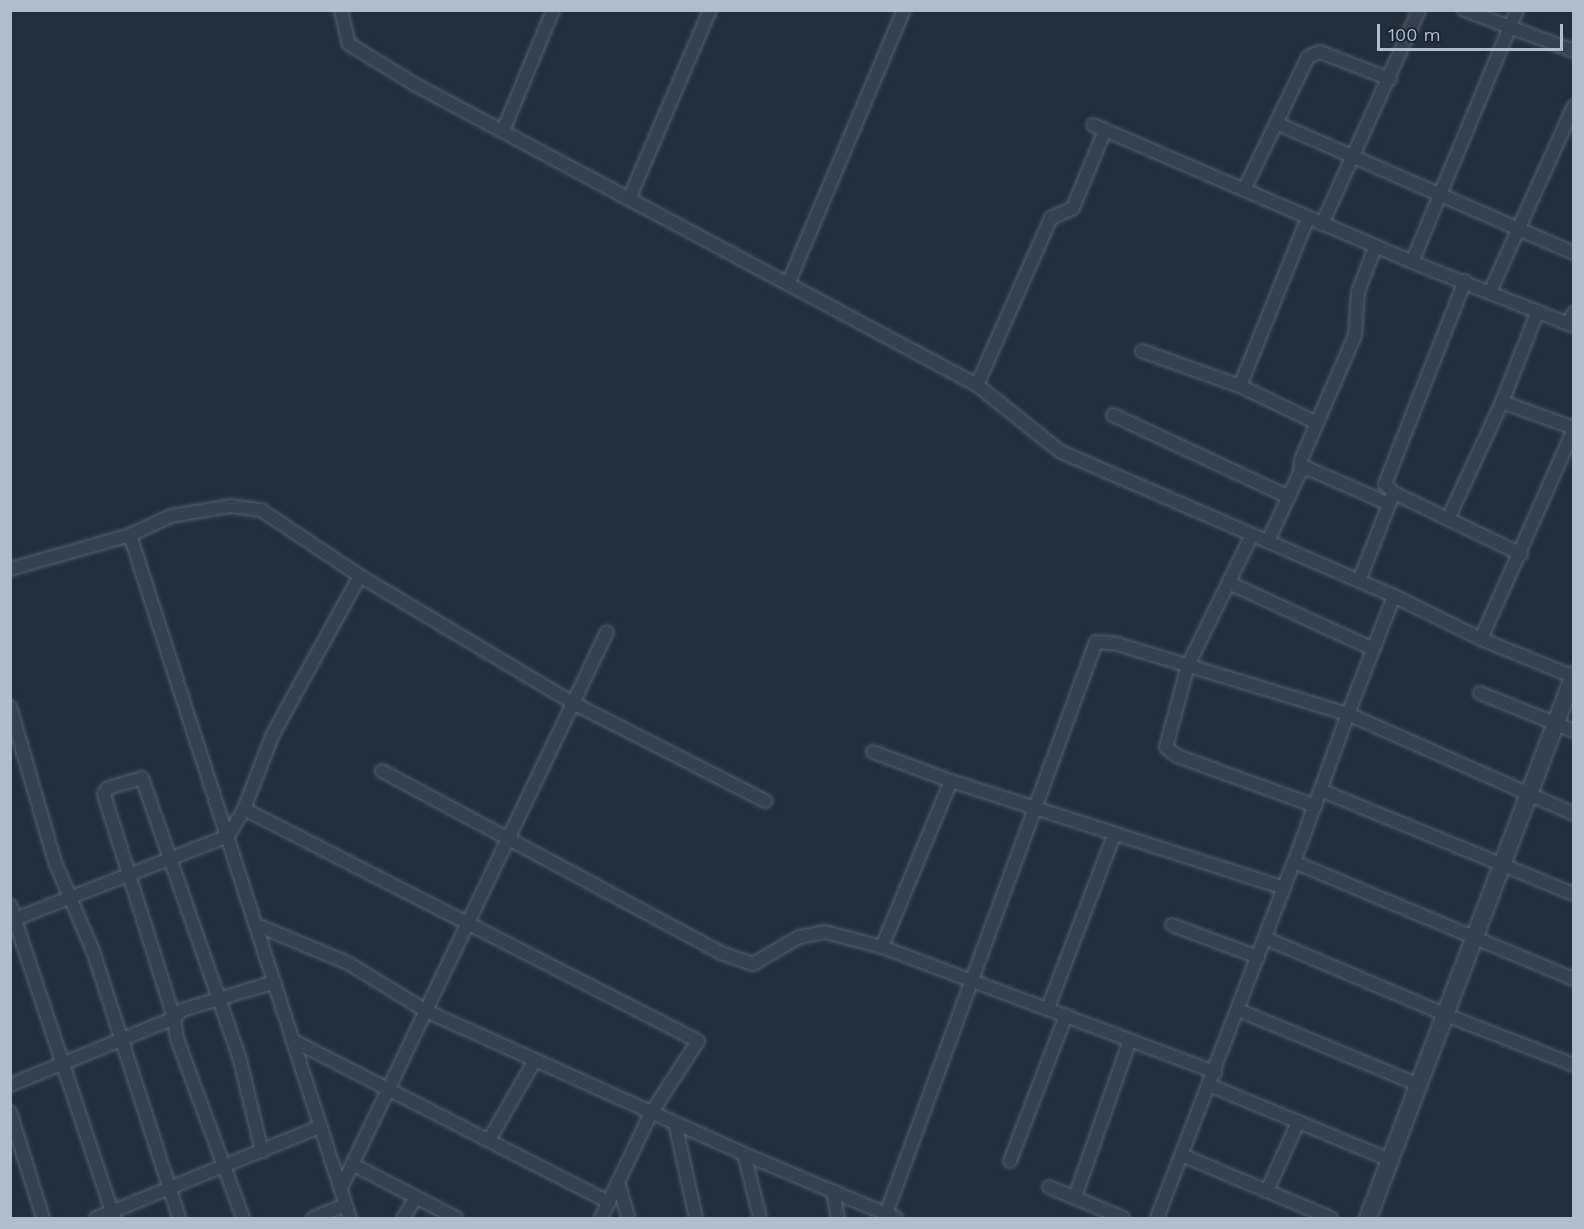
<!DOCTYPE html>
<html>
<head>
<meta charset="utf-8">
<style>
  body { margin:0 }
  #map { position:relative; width:1584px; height:1229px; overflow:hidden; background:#242f3e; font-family:"Work Sans",sans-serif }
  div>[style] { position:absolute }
  .roads { filter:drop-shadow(0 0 2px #565f6c) drop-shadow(0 0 2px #565f6c) }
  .minor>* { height:12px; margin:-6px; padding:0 6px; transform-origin:6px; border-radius:6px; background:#38414e }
  .tertiary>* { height:16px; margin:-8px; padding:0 8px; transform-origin:8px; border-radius:8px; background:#38414e }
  span { translate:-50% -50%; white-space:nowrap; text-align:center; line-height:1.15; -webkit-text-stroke:4.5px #1d2633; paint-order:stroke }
  .frame { position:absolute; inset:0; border:12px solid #b4bcc9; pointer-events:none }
  .scale { position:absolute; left:1377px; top:24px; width:186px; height:27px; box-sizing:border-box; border:3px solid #b4bcc9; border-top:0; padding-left:8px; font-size:18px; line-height:21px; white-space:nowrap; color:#b4bcc9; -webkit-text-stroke:4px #1d2633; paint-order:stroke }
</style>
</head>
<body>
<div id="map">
  <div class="roads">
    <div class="minor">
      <i style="left:341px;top:10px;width:35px;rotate:77deg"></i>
      <i style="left:349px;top:44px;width:79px;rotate:31.5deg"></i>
      <i style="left:416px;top:85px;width:636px;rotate:28.14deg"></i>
      <i style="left:977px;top:385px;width:107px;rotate:38.6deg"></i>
      <i style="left:1061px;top:452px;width:363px;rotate:23.4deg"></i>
      <i style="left:1464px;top:10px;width:117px;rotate:20.4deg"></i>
      <i style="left:1276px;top:123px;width:325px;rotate:23.6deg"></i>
      <i style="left:1093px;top:125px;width:347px;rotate:23.2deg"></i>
      <i style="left:1412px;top:262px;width:174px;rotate:21.6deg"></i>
      <i style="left:503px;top:131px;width:131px;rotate:-67.5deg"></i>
      <i style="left:1244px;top:190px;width:148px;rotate:-64.3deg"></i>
      <i style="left:1308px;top:57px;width:13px;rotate:-23deg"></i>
      <i style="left:1320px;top:52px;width:75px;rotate:21.1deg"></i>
      <i style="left:629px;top:199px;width:206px;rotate:-66.8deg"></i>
      <i style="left:1322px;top:224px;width:235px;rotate:-65.6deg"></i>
      <i style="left:1412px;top:262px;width:273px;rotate:-67.4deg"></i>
      <i style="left:1465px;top:281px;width:218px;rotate:111.5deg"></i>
      <i style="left:1385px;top:484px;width:13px;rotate:45deg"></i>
      <i style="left:1394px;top:493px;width:141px;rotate:25.7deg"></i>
      <i style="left:788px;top:284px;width:298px;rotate:-67.1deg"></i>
      <i style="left:1490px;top:292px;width:204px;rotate:-65.7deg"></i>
      <i style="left:1568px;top:324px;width:13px;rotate:-63deg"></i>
      <i style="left:1142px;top:351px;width:104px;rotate:19.7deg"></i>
      <i style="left:1240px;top:386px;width:85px;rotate:25.7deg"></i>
      <i style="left:977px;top:385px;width:183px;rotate:-66.1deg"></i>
      <i style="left:1051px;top:218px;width:24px;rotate:-24deg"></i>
      <i style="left:1073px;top:208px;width:84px;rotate:-67.7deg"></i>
      <i style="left:1240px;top:386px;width:181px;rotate:-68deg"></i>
      <i style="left:1502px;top:402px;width:77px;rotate:19.9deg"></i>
      <i style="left:1113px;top:415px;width:194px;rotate:25deg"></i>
      <i style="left:1300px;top:472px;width:12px;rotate:-85deg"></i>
      <i style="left:1301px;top:460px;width:136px;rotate:-66.6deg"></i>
      <i style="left:1355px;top:335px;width:43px;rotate:-86deg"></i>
      <i style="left:1358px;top:292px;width:48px;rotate:-69.3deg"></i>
      <i style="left:1448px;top:519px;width:129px;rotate:-65.2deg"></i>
      <i style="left:1502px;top:402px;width:96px;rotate:-68.5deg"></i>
      <i style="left:130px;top:535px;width:718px;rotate:72.15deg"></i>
      <i style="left:1252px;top:535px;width:145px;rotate:116.2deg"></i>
      <i style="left:1188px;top:665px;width:85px;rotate:105deg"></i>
      <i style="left:1166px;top:747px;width:14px;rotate:39deg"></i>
      <i style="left:1177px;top:756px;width:147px;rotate:19.9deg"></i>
      <i style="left:1268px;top:541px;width:76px;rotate:-65.1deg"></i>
      <i style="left:1300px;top:472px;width:8px;rotate:-30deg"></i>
      <i style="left:1307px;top:468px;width:90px;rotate:23.7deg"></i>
      <i style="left:10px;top:569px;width:125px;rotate:-15.8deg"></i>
      <i style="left:130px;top:535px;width:45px;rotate:-24.9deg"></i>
      <i style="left:171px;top:516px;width:61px;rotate:-9.5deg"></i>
      <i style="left:231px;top:506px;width:30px;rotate:8deg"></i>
      <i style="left:261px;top:510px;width:119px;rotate:33.7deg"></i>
      <i style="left:360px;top:576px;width:248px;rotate:30.8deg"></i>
      <i style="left:573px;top:703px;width:216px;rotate:27deg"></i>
      <i style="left:1359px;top:581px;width:90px;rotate:-68.6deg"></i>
      <i style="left:1229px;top:583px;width:158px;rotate:24.6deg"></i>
      <i style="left:1481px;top:639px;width:230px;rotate:-66.1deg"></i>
      <i style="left:1480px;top:693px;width:101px;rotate:22deg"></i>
      <i style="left:10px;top:707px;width:161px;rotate:73.8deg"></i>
      <i style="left:55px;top:862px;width:97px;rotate:66.9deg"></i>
      <i style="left:93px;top:951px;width:281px;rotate:72.1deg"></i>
      <i style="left:873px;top:752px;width:83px;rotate:20.4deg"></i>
      <i style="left:951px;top:781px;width:350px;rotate:17.8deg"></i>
      <i style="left:382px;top:771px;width:385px;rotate:28.2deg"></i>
      <i style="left:721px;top:953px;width:34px;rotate:19deg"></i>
      <i style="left:753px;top:964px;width:53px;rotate:-30.4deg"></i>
      <i style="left:799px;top:937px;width:26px;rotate:-11deg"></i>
      <i style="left:825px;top:932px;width:59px;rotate:14.7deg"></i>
      <i style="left:951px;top:781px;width:180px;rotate:112.6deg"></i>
      <i style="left:882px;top:947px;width:356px;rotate:20.6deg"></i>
      <i style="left:1320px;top:790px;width:274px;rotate:22.3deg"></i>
      <i style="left:244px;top:809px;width:510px;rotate:27.07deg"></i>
      <i style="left:698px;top:1041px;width:86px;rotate:123.1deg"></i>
      <i style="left:651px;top:1113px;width:116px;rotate:115.5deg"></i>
      <i style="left:1574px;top:814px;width:247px;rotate:-156.1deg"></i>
      <i style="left:1348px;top:714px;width:158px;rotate:110deg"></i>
      <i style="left:1294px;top:862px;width:303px;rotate:22.7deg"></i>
      <i style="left:10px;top:905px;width:330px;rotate:71.6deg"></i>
      <i style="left:10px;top:921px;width:234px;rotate:-21.3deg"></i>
      <i style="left:228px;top:836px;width:31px;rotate:-59deg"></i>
      <i style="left:244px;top:809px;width:80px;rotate:-68.9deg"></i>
      <i style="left:273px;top:734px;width:180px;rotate:-61.2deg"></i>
      <i style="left:1172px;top:925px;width:92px;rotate:20.4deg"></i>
      <i style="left:259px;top:926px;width:96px;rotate:22.6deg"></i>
      <i style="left:348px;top:963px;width:92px;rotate:31.6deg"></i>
      <i style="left:426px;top:1011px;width:349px;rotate:24.2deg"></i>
      <i style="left:744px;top:1154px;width:66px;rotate:76deg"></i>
      <i style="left:1265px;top:938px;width:197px;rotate:23deg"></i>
      <i style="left:1446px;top:1015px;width:137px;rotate:21.3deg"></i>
      <i style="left:1048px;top:1008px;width:187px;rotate:-69.1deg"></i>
      <i style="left:1238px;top:1010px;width:196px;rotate:22.5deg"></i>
      <i style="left:294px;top:1041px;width:354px;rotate:27.1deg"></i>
      <i style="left:10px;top:1085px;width:177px;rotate:-22.2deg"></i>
      <i style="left:174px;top:1018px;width:235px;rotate:-107.4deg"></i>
      <i style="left:104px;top:794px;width:7px;rotate:-56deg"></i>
      <i style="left:108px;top:788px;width:35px;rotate:-16deg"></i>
      <i style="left:142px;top:778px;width:294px;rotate:70.8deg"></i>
      <i style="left:239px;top:1056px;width:98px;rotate:76.4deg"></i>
      <i style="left:1209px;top:1085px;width:196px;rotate:22.5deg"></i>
      <i style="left:10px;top:1112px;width:111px;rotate:72.7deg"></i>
      <i style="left:675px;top:1123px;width:97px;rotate:77.5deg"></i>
      <i style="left:489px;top:1140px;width:92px;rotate:-60.1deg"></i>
      <i style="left:744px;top:1154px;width:165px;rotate:22.8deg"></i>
      <i style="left:1184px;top:1156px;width:160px;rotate:22.9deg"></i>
      <i style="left:1010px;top:1161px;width:156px;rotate:-69deg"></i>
      <i style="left:352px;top:1164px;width:117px;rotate:27.4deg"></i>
      <i style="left:618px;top:1182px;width:37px;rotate:74deg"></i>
      <i style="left:1049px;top:1187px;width:80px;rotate:22.7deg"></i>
      <i style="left:341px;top:1188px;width:616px;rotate:-64.43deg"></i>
      <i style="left:833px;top:1191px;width:27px;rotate:80deg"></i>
      <i style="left:1267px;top:1191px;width:76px;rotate:-65.8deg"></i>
      <i style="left:1075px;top:1197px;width:166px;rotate:-70.7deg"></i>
      <i style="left:886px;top:1214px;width:609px;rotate:-69.84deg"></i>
      <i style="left:1096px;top:642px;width:21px;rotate:5deg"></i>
      <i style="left:1117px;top:644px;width:241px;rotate:16.9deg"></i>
      <i style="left:1348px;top:714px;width:127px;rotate:-68.7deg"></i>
      <i style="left:1394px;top:596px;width:97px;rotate:26.3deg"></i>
      <i style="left:1481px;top:639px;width:100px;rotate:22.2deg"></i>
      <i style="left:96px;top:1218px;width:243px;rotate:-22.2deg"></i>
      <i style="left:243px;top:1218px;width:191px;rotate:-110.2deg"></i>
      <i style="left:177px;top:1039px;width:21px;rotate:-98deg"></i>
      <i style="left:174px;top:1018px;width:11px;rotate:-45deg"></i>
      <i style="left:182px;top:1010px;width:97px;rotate:-16.8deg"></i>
      <i style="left:313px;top:1218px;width:35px;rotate:-22deg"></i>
      <i style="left:403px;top:1218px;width:24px;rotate:-57deg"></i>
      <i style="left:1157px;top:1218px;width:381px;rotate:-69deg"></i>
    </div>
    <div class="tertiary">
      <i style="left:1368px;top:1218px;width:581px;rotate:-69.22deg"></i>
    </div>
  </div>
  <div class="frame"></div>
  <div class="scale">100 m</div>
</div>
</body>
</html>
